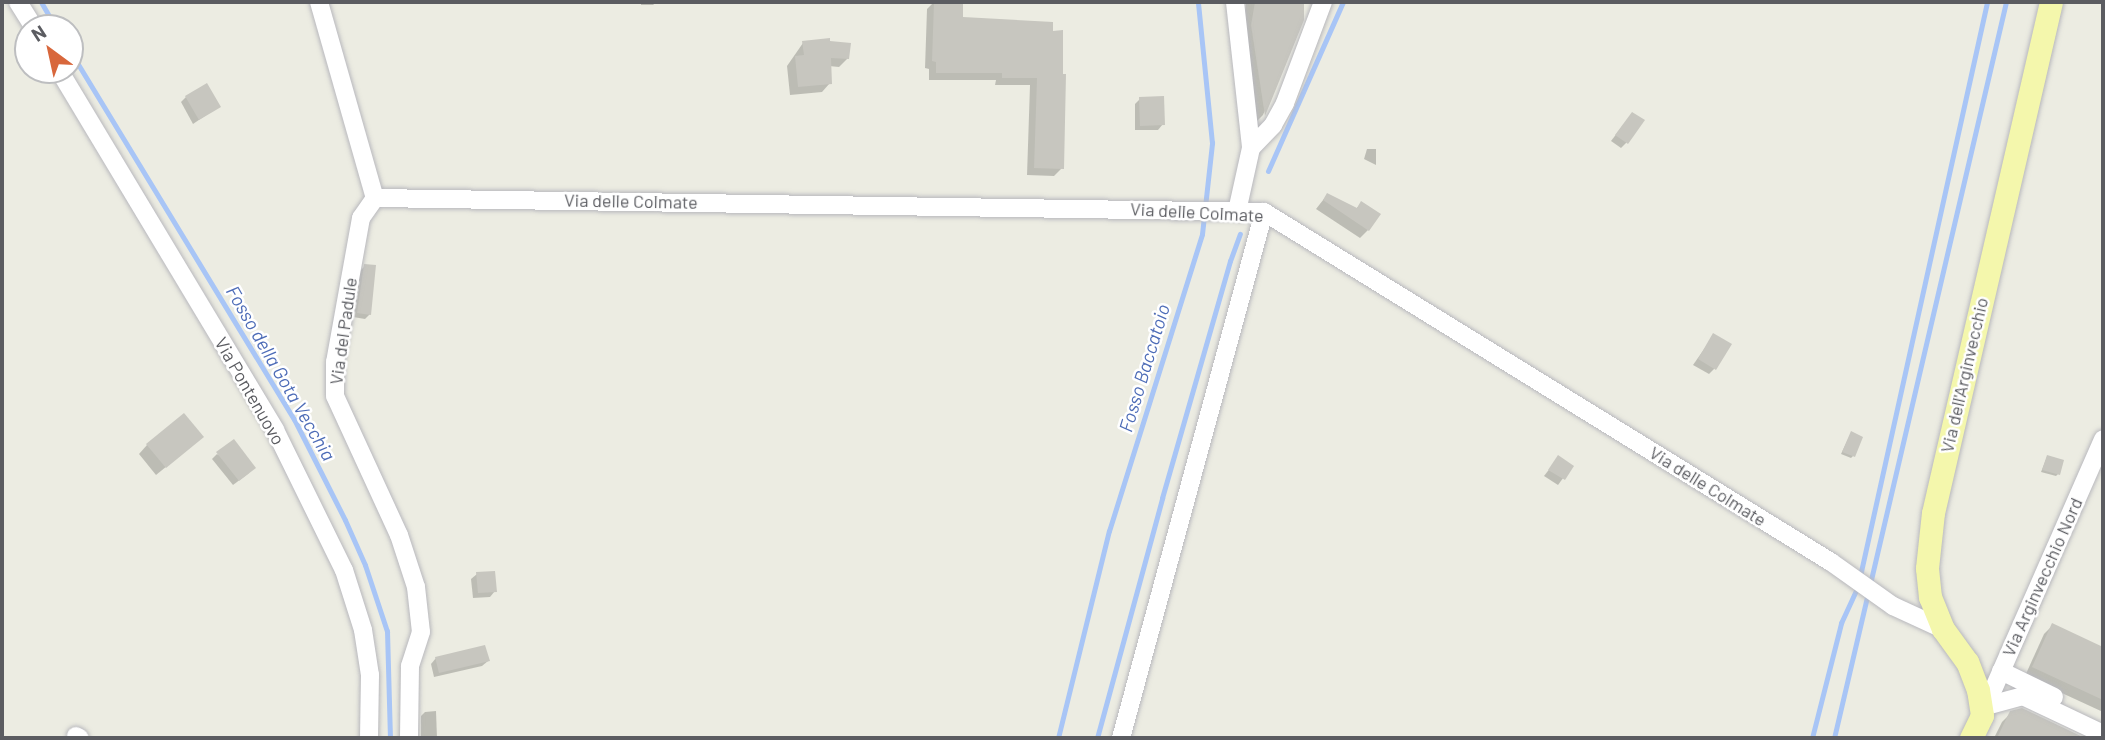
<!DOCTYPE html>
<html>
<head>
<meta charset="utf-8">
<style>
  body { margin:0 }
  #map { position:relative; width:2105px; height:740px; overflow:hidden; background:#ecece2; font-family:Barlow,sans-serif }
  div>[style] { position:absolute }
  .shadow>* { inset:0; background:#0003 }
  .stream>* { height:5px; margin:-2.5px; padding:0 2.5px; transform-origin:2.5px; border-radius:2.5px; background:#a8c5f6 }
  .building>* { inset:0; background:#c7c6bf }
  .roads { filter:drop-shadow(0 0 2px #b8b8bd) drop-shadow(0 0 2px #b8b8bd) }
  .minor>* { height:18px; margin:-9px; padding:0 9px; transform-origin:9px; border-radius:9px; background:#fff }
  .major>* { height:23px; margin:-11.5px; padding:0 11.5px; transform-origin:11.5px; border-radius:11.5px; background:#f4f7ac }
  span { translate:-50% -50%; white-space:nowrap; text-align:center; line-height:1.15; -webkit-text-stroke:5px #fff; paint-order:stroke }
  .street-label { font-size:18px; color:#5b5c61 }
  .water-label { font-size:19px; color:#4d6cb7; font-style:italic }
  .frame { position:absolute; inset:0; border:4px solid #5b5c61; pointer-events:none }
  .north { position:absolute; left:14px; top:14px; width:70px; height:70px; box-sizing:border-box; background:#fff; border:2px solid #bdbec0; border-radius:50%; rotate:327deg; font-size:19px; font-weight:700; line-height:28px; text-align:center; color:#5b5c61 }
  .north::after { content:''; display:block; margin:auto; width:24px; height:32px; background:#d8673c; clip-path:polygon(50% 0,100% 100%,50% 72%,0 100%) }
</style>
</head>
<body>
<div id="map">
  <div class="shadow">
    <i style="clip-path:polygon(641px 2px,657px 2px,653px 5px,641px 5px)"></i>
    <i style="clip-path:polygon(934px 2px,961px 2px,961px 19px,1051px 24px,1062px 168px,1054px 176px,1027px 175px,1030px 85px,995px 85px,996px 80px,929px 80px,929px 69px,925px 68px,927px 9px)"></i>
    <i style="clip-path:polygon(1246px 2px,1305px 2px,1302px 5px,1302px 20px,1263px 115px,1256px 122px,1243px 34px)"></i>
    <i style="clip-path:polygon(803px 43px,848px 58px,839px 67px,829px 66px,830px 83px,822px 92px,790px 95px,787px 66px)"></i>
    <i style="clip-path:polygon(186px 97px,218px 107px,193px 124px,181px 102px)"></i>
    <i style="clip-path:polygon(1140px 99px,1163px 124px,1158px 130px,1135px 130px,1135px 104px)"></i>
    <i style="clip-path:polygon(1627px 120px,1626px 143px,1621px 148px,1611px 141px)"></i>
    <i style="clip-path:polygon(1367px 149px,1376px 149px,1376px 165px,1364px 159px)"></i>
    <i style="clip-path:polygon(1327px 195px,1356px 209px,1361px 203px,1368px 230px,1360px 238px,1316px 209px)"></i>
    <i style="clip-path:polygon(365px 266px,370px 314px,365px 319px,353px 317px,360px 271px)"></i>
    <i style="clip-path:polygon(1714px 335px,1714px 369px,1709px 374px,1693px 365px)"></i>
    <i style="clip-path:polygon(1851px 433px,1853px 456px,1851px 458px,1841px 454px)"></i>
    <i style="clip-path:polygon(147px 445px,193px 445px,156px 475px,139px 454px)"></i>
    <i style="clip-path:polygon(217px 454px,249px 473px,233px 485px,212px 459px)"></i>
    <i style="clip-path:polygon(2047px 457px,2058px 474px,2056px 476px,2041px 472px)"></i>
    <i style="clip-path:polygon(1558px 458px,1572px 466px,1558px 485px,1544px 476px)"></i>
    <i style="clip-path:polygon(477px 574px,495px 591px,490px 597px,473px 598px,471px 579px)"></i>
    <i style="clip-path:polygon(2053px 625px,2103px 649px,2103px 712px,2025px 676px,2044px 634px)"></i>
    <i style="clip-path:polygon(436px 658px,488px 661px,482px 666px,434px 677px,431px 664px)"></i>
    <i style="clip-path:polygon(2022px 710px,2081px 738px,1994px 738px,2002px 722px,2011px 713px)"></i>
    <i style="clip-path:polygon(436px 711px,437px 738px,421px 738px,421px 716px,425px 712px)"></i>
  </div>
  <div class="stream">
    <i style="left:41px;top:2px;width:30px;rotate:60deg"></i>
    <i style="left:70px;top:51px;width:431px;rotate:58.7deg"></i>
    <i style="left:294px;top:419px;width:113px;rotate:63.2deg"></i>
    <i style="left:345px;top:520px;width:49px;rotate:66deg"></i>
    <i style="left:365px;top:565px;width:70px;rotate:71.6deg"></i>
    <i style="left:387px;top:631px;width:107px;rotate:88.4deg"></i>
    <i style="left:1268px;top:171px;width:185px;rotate:-66.1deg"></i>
    <i style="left:1860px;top:576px;width:588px;rotate:-77.52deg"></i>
    <i style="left:1058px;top:738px;width:213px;rotate:-76.2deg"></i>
    <i style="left:1109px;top:531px;width:311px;rotate:-72.6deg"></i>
    <i style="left:1202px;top:234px;width:92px;rotate:-83.7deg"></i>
    <i style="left:1212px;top:143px;width:142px;rotate:-95.7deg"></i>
    <i style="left:1097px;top:738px;width:249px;rotate:-74.8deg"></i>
    <i style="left:1162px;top:498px;width:247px;rotate:-74deg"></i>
    <i style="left:1230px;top:261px;width:29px;rotate:-70deg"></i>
    <i style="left:1812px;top:738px;width:119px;rotate:-75.8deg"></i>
    <i style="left:1841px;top:623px;width:41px;rotate:-65.3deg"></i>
    <i style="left:1834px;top:738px;width:756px;rotate:-76.85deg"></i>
  </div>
  <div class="building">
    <i style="clip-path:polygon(934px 2px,963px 2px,963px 17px,1053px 22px,1053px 31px,1063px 30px,1063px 74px,1066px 74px,1064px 169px,1034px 168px,1037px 78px,1002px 78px,1002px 73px,936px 73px,936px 62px,932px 61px)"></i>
    <i style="clip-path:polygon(1255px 2px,1304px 2px,1304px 20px,1265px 116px,1251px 25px)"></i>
    <i style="clip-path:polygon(830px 38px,830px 41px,851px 43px,849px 59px,831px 58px,832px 84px,798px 87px,795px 56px,804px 55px,802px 41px)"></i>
    <i style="clip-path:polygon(207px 83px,221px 107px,199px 120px,185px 96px)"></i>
    <i style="clip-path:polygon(1164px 96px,1165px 125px,1140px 126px,1139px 97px)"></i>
    <i style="clip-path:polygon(1632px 112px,1645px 120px,1628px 144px,1615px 135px)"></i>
    <i style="clip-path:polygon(1327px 193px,1357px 208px,1361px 201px,1381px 214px,1369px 231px,1323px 200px)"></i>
    <i style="clip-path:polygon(364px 264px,376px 265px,371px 315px,357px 313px)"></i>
    <i style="clip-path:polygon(1713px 333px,1732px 344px,1716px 370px,1698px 359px)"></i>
    <i style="clip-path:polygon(184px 413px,204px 437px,166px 468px,146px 444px)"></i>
    <i style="clip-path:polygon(1851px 431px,1863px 437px,1855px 457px,1842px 452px)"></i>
    <i style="clip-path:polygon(234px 439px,256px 468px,239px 481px,216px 452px)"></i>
    <i style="clip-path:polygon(1558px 455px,1574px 466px,1565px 480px,1548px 470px)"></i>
    <i style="clip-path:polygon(2047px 455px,2064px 460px,2060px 475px,2042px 470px)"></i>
    <i style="clip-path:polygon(495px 571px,497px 592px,478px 593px,476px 572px)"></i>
    <i style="clip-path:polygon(2052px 623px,2103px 647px,2103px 700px,2032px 667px)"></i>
    <i style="clip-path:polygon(485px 645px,490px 661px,439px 673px,435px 657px)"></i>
    <i style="clip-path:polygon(2022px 708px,2085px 738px,1997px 738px,2010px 711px)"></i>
  </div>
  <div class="roads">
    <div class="minor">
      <i style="left:18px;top:2px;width:31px;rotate:58deg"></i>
      <i style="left:319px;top:2px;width:204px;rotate:74.1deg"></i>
      <i style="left:1235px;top:2px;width:147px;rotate:83.7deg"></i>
      <i style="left:1251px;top:148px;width:65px;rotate:102.5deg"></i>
      <i style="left:59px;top:70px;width:420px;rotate:59deg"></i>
      <i style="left:275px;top:430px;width:156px;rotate:63.8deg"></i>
      <i style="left:344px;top:570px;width:63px;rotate:72.4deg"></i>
      <i style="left:363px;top:630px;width:46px;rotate:81.2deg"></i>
      <i style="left:370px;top:675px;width:63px;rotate:90.9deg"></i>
      <i style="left:1251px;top:148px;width:32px;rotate:-46deg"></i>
      <i style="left:1273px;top:125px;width:25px;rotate:-61deg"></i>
      <i style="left:1285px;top:103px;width:108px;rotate:-69.4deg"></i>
      <i style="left:375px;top:198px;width:889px;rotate:0.9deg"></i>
      <i style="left:1264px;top:212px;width:666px;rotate:31.69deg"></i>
      <i style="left:1831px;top:562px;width:76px;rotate:35.4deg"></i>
      <i style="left:1893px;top:606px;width:55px;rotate:24.7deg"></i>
      <i style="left:375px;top:198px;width:24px;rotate:125deg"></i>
      <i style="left:361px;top:218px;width:146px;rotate:100.2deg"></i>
      <i style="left:335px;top:362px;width:34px;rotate:90deg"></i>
      <i style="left:335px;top:396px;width:153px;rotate:65.3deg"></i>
      <i style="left:399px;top:535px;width:55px;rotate:71.9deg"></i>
      <i style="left:416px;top:587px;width:45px;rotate:83.7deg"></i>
      <i style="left:421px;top:632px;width:36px;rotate:108deg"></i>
      <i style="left:410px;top:666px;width:72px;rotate:90.8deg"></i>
      <i style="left:2001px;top:671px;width:59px;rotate:26.1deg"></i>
      <i style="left:1986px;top:706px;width:38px;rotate:-15deg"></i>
      <i style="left:2023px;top:696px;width:89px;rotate:25.4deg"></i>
      <i style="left:1982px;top:715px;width:301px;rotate:-66.3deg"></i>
      <i style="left:76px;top:736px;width:4px;rotate:27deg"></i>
      <i style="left:1121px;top:738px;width:545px;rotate:-74.79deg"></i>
    </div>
    <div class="major">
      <i style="left:1971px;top:738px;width:25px;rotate:-64deg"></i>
      <i style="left:1982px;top:715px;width:25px;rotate:-99deg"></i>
      <i style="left:1978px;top:690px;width:30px;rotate:-111deg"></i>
      <i style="left:1967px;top:662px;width:41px;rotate:-126deg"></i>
      <i style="left:1943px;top:629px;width:35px;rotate:-112deg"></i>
      <i style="left:1930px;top:597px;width:29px;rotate:-96deg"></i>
      <i style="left:1927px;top:568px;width:55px;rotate:-83.8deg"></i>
      <i style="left:1933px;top:513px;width:524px;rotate:-77deg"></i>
    </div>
  </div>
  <div class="street-label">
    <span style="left:631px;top:201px;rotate:1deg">Via delle Colmate</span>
    <span style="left:1197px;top:212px;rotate:3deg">Via delle Colmate</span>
    <span style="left:343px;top:331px;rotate:-82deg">Via del Padule</span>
    <span style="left:1964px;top:375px;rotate:-77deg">Via dell'Arginvecchio</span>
    <span style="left:250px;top:391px;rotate:60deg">Via Pontenuovo</span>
    <span style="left:1708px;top:486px;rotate:32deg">Via delle Colmate</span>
    <span style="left:2042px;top:577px;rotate:-66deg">Via Arginvecchio Nord</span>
  </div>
  <div class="water-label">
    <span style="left:1144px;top:368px;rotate:-73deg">Fosso Baccatoio</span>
    <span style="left:281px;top:373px;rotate:60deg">Fosso della Gota Vecchia</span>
  </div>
  <div class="frame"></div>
  <div class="north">N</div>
</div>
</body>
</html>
